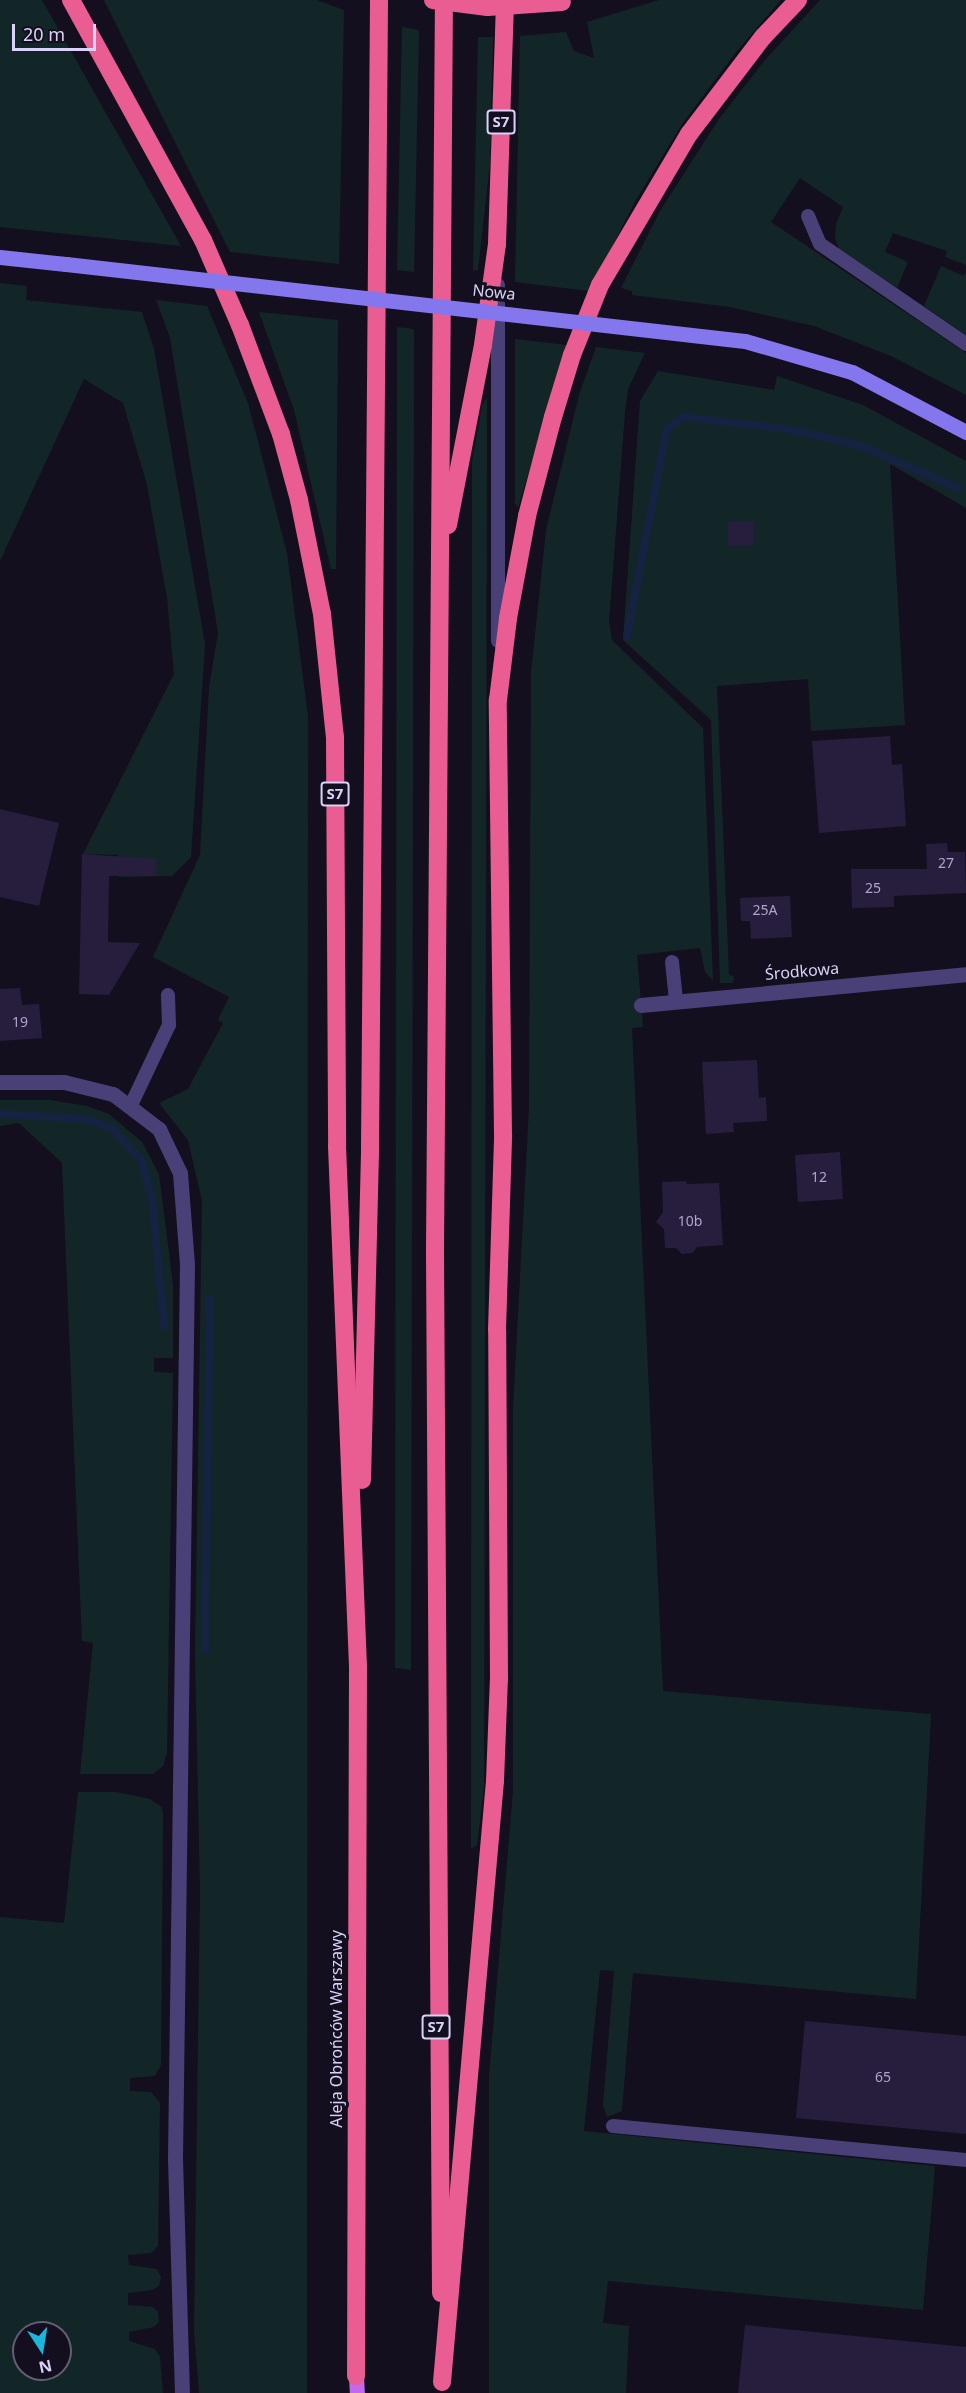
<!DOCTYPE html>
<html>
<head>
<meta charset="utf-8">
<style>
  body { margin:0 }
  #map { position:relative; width:966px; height:2393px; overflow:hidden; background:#130f1e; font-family:"Noto Sans",sans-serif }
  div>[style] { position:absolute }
  .green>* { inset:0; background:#132627 }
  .stream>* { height:8px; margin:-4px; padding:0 4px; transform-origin:4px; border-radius:4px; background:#152242 }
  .building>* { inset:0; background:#271e3d }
  .lane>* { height:14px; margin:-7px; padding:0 7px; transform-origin:7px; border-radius:7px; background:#484077 }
  .street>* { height:15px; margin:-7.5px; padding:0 7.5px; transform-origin:7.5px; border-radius:7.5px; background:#484077 }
  .secondary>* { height:15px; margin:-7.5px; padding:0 7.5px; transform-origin:7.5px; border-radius:7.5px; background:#8476ed }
  .primary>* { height:15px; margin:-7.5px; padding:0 7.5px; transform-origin:7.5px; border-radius:7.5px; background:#c668eb }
  .highway>* { height:18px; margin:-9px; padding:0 9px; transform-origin:9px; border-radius:9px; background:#e95d93 }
  .secondary-bridge>* { height:15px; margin:-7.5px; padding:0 7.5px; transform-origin:7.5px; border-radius:7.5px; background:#8476ed }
  .highway-bridge>* { height:18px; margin:-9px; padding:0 9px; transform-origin:9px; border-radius:9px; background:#e95d93 }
  span { translate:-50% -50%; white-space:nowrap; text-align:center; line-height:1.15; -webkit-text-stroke:6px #130f1e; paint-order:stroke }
  .number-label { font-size:14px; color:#ada5ca }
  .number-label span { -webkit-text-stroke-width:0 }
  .shield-label span { padding:2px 4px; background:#130f1e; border:2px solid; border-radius:4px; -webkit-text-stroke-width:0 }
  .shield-label { font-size:15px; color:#dad2f9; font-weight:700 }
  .street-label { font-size:16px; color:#dad2f9 }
  .north { position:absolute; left:12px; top:2321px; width:60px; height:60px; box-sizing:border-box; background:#130f1e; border:2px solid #635d76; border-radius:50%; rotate:168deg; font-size:16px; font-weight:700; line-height:24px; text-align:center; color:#dad2f9 }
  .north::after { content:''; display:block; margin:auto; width:21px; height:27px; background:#1db5da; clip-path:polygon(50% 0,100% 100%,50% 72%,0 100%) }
  .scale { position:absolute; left:12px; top:24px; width:84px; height:27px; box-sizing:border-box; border:3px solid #dad2f9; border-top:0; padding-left:8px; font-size:18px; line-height:21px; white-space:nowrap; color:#dad2f9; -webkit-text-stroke:4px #130f1e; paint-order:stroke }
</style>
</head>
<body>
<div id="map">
  <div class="green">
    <i style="clip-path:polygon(0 0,42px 0,181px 246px,0 227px)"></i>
    <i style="clip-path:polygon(104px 0,317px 0,344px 10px,339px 264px,230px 252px)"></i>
    <i style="clip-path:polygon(659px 0,781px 0,736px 52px,682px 124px,636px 200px,589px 291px,515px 282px,520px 36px,566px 32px,574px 51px,594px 58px,587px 22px)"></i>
    <i style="clip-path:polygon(820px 0,966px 0,966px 265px,945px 257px,947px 251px,893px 233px,885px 252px,908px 262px,897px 288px,839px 249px,835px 238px,836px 224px,843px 207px,800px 178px,771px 222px,966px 353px,966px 395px,891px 356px,814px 326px,730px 307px,632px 295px,632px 291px,621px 288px,660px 211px,719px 119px,766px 59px)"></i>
    <i style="clip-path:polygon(402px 27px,419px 30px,414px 272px,397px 270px)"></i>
    <i style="clip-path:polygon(478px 37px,493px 37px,490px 163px,478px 270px,473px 271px)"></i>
    <i style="clip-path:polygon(941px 266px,964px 276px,966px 272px,966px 335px,924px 306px)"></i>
    <i style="clip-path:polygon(0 283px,27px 286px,26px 300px,142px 312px,154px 349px,205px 644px,191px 857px,172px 876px,119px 877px,118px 855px,83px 854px,174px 674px,167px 598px,147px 485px,123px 403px,84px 379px,0 561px)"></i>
    <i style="clip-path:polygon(156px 300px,207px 306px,248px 403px,287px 553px,308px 717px,307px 2393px,199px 2393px,194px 2331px,200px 1894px,195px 1651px,202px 1201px,188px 1140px,159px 1103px,188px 1089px,223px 1023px,218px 1020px,229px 997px,153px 957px,200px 855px,209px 687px,218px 633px,170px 338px)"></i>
    <i style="clip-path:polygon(259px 312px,338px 320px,336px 569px,331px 569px,294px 410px)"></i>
    <i style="clip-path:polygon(397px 327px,414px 329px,411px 1670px,395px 1668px)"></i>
    <i style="clip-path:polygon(515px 339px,567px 345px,518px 508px,515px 504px)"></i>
    <i style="clip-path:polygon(596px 347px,645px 353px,628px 389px,625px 412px,609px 622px,612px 640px,703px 728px,713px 980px,705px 972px,700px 948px,637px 955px,643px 1027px,632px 1028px,663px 1691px,931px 1714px,916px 1999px,633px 1973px,622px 2111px,607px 2117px,603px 2105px,614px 1971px,600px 1970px,584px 2131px,935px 2166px,923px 2310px,608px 2281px,603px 2323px,629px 2326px,626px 2393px,489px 2393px,489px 2076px,513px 1791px,513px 1409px,529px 1108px,531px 673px,546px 530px,579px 395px)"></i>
    <i style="clip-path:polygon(658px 371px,774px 390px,777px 376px,863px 405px,966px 461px,966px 508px,890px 464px,905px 725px,811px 731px,808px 679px,717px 686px,729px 975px,734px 976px,733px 983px,720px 983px,711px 720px,623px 640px,640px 401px)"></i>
    <i style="clip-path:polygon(487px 397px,484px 1788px,477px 1845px,471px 1849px,472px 462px,482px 406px)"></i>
    <i style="clip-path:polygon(0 1100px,50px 1100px,87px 1106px,109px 1114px,142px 1142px,159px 1174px,173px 1285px,173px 1358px,154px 1358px,154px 1372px,173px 1373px,167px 1753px,163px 1766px,153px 1774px,80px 1774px,93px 1643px,82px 1641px,62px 1163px,19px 1123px,0 1126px)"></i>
    <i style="clip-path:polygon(evenodd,78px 1792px,116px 1792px,150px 1799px,162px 1807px,163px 1815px,161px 2065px,155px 2076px,130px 2078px,130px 2091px,151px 2092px,160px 2103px,158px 2246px,151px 2253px,128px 2255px,129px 2265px,157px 2269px,161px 2277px,159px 2286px,152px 2290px,128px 2293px,128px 2305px,153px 2307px,158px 2312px,159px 2322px,154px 2327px,129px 2332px,129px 2341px,155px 2349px,160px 2357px,163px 2393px,0 2393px,0 1917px,64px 1923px,78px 1792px,24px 2333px,60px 2333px,60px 2369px,24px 2369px,24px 2333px)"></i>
  </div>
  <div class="stream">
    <i style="left:627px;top:636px;width:211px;rotate:-79.1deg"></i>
    <i style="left:667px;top:429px;width:19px;rotate:-39deg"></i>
    <i style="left:682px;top:417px;width:107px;rotate:6.5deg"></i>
    <i style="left:788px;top:429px;width:73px;rotate:12.7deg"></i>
    <i style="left:859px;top:445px;width:108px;rotate:23.5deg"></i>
    <i style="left:0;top:1114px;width:85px;rotate:3.4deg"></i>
    <i style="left:85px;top:1119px;width:28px;rotate:19deg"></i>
    <i style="left:111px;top:1128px;width:44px;rotate:46.8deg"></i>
    <i style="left:141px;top:1160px;width:40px;rotate:74deg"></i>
    <i style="left:152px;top:1198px;width:129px;rotate:84.6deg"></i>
    <i style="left:205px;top:1650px;width:351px;rotate:-89.2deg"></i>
  </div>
  <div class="building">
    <i style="clip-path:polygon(753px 521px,754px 545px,728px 545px,728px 522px)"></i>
    <i style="clip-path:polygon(890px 736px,892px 765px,902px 764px,906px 826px,819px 833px,812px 741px)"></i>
    <i style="clip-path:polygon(0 809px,59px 823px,39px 906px,0 897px)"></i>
    <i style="clip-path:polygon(947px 843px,948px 852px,965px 852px,966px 893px,894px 896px,894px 907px,852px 908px,851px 869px,927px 869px,926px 844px)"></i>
    <i style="clip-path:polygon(82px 854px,157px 859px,156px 876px,109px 876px,108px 942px,140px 943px,109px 995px,79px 994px)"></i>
    <i style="clip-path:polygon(790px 896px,792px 937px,751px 939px,750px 921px,741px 921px,740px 898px)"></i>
    <i style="clip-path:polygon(20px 988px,22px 1005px,39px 1004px,42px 1038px,0 1041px,0 989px)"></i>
    <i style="clip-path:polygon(757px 1060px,759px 1098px,766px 1097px,767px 1121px,733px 1123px,734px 1132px,706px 1134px,702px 1062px)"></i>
    <i style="clip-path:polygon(840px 1152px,843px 1199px,798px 1202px,795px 1155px)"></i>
    <i style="clip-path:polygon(686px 1181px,687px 1184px,719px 1183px,723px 1245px,697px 1247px,693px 1253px,682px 1254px,676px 1248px,665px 1248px,664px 1229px,656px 1222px,663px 1212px,662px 1182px)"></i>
    <i style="clip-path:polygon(805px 2021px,966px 2036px,966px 2134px,796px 2118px)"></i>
    <i style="clip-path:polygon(745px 2325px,966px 2347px,966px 2393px,738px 2393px)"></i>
  </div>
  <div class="lane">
    <i style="left:808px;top:216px;width:30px;rotate:67deg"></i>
    <i style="left:820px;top:244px;width:177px;rotate:34.4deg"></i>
    <i style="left:498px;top:285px;width:356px;rotate:90deg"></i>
    <i style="left:672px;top:962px;width:39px;rotate:84deg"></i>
    <i style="left:131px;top:1105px;width:89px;rotate:-64.6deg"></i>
    <i style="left:169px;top:1025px;width:30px;rotate:-92deg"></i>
    <i style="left:613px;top:2126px;width:355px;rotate:5.5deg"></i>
  </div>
  <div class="street">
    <i style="left:641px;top:1005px;width:326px;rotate:-5.4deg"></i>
    <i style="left:0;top:1082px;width:64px"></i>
    <i style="left:64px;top:1082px;width:50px;rotate:13.8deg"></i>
    <i style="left:113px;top:1094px;width:58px;rotate:37.3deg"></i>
    <i style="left:159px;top:1129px;width:49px;rotate:64.5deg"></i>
    <i style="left:180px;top:1173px;width:92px;rotate:85.6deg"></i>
    <i style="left:187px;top:1265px;width:893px;rotate:90.77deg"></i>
    <i style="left:175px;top:2158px;width:235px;rotate:88.3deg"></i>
  </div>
  <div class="secondary">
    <i style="left:0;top:257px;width:66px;rotate:6.1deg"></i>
    <i style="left:745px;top:341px;width:111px;rotate:16.2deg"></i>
    <i style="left:852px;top:372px;width:129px;rotate:27.8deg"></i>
  </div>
  <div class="primary">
    <i style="left:356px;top:2376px;width:17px;rotate:87deg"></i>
  </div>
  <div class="highway">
    <i style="left:71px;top:0;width:274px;rotate:61.2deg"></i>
    <i style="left:203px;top:240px;width:93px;rotate:66.5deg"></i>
    <i style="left:240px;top:325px;width:116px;rotate:69.4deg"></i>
    <i style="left:281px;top:434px;width:68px;rotate:74.7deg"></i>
    <i style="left:299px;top:500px;width:116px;rotate:78.6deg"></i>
    <i style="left:322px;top:614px;width:124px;rotate:84deg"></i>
    <i style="left:335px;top:737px;width:409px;rotate:89.7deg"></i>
    <i style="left:337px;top:1146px;width:520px;rotate:87.69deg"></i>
    <i style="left:358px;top:1666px;width:710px;rotate:90.16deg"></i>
    <i style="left:448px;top:525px;width:183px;rotate:-79deg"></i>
    <i style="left:483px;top:345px;width:102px;rotate:-82.1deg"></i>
    <i style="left:497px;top:244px;width:244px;rotate:-88.1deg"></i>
    <i style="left:362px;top:1480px;width:332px;rotate:-88.6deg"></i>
    <i style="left:370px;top:1148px;width:1148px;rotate:-89.55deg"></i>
    <i style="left:441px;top:2293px;width:1042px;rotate:-90.33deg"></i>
    <i style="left:435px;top:1251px;width:1251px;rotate:-89.59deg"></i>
    <i style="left:442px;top:2382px;width:603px;rotate:-84.96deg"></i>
    <i style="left:495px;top:1781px;width:102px;rotate:-87.8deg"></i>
    <i style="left:499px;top:1679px;width:349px;rotate:-90.3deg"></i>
    <i style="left:497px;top:1330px;width:195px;rotate:-88.2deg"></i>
    <i style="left:503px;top:1135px;width:435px;rotate:-90.7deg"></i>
    <i style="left:498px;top:700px;width:83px;rotate:-83deg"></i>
    <i style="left:508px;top:618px;width:104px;rotate:-79.4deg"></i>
    <i style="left:527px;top:516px;width:102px;rotate:-75.3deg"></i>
    <i style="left:553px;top:417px;width:65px;rotate:-73deg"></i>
    <i style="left:572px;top:355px;width:75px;rotate:-68.2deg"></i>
    <i style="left:600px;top:285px;width:175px;rotate:-59.5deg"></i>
    <i style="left:689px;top:134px;width:122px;rotate:-52.7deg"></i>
    <i style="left:763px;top:37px;width:51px;rotate:-46.6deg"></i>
  </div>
  <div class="secondary-bridge">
    <i style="left:66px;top:264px;width:683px;rotate:6.47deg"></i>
  </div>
  <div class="highway-bridge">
    <i style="left:433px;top:0;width:55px;rotate:7.3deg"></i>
    <i style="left:488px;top:7px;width:74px;rotate:-3.9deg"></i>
  </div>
  <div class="number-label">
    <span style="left:946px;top:863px">27</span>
    <span style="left:873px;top:888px">25</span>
    <span style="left:765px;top:910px">25A</span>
    <span style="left:20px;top:1022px">19</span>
    <span style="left:819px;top:1177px">12</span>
    <span style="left:690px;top:1221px">10b</span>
    <span style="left:883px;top:2077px">65</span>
  </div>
  <div class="shield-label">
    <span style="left:501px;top:122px">S7</span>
    <span style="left:335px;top:794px">S7</span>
    <span style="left:436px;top:2027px">S7</span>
  </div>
  <div class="street-label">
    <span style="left:494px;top:292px;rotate:6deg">Nowa</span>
    <span style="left:802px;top:971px;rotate:-5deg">Środkowa</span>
    <span style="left:336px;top:2029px;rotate:-90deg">Aleja Obrońców Warszawy</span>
  </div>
  <div class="north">N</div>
  <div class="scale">20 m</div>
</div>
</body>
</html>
